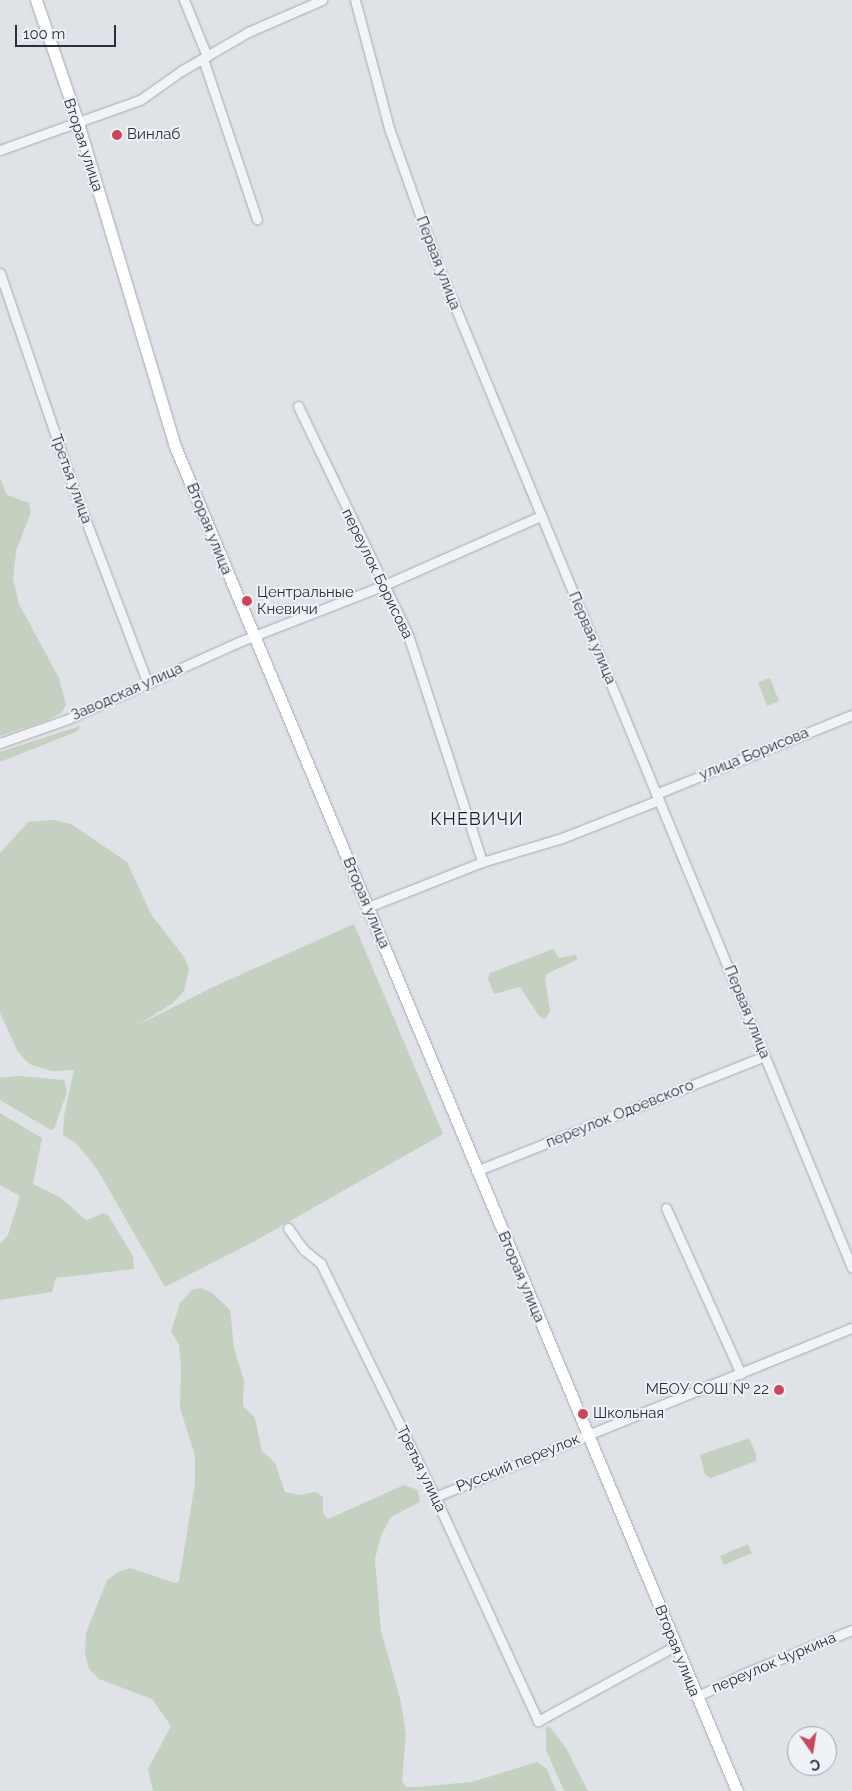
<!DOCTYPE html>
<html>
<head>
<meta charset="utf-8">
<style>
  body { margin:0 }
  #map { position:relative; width:852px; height:1791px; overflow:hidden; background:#dfe2e7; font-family:Raleway,sans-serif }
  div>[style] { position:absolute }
  .green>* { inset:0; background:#c4d1c0 }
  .roads { filter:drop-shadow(0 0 1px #a4a9b1) drop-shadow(0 0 1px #a4a9b1) }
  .minor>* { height:9px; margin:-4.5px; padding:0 4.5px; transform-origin:4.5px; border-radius:4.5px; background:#f1f3f6 }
  .major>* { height:11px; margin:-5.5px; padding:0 5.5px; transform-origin:5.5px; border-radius:5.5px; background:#fff }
  .dots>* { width:14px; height:14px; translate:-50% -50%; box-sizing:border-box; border:2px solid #eef1f5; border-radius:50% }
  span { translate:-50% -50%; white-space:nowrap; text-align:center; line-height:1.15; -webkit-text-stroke:4px #eef1f5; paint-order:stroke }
  .poi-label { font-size:15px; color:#28303e }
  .left { translate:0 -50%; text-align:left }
  .right { translate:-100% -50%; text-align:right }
  .street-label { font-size:15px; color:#28303e }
  .quarter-label { font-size:18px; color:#1b212f; letter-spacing:1px }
  .north { position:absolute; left:787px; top:1726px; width:50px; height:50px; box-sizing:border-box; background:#eef1f5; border:1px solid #9fa4ac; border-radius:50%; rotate:167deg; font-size:14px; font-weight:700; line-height:20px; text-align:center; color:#28303e }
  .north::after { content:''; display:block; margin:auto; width:18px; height:22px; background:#c8485a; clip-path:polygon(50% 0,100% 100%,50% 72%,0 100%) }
  .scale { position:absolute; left:15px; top:25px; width:101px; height:22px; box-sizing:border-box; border:2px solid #28303e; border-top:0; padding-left:6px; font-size:15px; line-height:18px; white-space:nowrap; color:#28303e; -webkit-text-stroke:4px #eef1f5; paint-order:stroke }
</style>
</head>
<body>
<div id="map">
  <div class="green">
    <i style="clip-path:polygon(0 478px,7px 495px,29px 503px,31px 512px,16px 551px,13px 579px,19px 604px,59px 678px,66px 705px,61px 713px,48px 720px,0 736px)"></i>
    <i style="clip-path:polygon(770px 678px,779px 701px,767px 706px,758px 682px)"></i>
    <i style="clip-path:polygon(80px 726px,78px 731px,0 762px,0 752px)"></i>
    <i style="clip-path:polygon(53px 820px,71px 824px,127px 862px,151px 914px,184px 957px,189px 969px,184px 991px,173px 1003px,138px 1025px,211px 988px,354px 924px,443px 1134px,255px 1241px,165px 1287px,97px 1169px,76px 1143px,63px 1135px,64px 1116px,74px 1070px,52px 1071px,29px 1064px,18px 1052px,0 1013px,0 853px,28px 822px)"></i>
    <i style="clip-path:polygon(553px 949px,559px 958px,575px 955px,578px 959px,547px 974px,545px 979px,550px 1011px,545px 1019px,539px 1016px,520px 987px,494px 994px,488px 979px,490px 973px)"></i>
    <i style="clip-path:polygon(18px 1076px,64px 1080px,67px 1092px,54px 1129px,51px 1130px,0 1100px,0 1078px)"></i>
    <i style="clip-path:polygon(0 1113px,42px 1138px,33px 1184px,61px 1198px,86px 1220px,104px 1213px,108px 1215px,133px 1256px,134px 1269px,56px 1278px,52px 1292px,0 1300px,0 1244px,8px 1235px,20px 1196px,0 1185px)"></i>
    <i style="clip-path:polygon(200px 1288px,211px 1292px,230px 1310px,234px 1348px,244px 1381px,243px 1406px,255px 1418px,262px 1451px,275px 1463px,285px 1492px,300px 1495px,316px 1492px,323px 1497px,323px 1513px,328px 1519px,404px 1485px,418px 1490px,420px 1502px,391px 1517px,381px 1536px,375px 1559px,381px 1631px,400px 1698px,406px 1734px,402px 1781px,406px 1787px,415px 1787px,472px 1782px,537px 1762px,547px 1769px,556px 1791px,153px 1791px,148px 1769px,171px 1726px,152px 1699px,99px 1679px,89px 1669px,85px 1654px,86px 1633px,107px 1580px,120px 1571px,130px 1568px,175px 1583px,179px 1581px,195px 1483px,195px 1456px,180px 1408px,181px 1364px,179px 1345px,171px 1331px,180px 1303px,192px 1290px)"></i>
    <i style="clip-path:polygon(749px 1438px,756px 1454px,756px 1461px,711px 1478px,705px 1475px,700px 1455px)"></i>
    <i style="clip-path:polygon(748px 1544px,752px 1553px,724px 1565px,720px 1556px)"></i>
    <i style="clip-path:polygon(549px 1726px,566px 1748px,588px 1791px,564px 1791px,546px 1750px,546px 1728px)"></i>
  </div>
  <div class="roads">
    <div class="minor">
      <i style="left:184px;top:0;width:61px;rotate:67.7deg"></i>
      <i style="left:355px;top:0;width:132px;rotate:75.1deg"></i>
      <i style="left:389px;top:128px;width:143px;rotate:70.4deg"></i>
      <i style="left:437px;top:263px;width:1087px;rotate:67.56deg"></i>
      <i style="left:203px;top:59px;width:169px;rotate:71.4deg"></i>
      <i style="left:0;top:150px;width:149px;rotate:-19.7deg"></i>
      <i style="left:140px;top:100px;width:50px;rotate:-35.3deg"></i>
      <i style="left:181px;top:71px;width:78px;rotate:-30.2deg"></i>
      <i style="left:248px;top:32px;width:81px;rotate:-23.4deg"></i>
      <i style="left:0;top:273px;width:231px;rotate:71.1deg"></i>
      <i style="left:75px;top:492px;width:205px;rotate:69.2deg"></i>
      <i style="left:298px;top:406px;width:254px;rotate:64.3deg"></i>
      <i style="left:408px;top:635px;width:239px;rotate:71.9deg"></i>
      <i style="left:0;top:743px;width:72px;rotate:-19.4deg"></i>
      <i style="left:68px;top:719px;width:190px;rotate:-24.3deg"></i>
      <i style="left:241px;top:641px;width:151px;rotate:-21.3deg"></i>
      <i style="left:382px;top:586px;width:174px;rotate:-23.8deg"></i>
      <i style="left:656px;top:794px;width:211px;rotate:-22deg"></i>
      <i style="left:368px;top:907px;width:123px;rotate:-21.5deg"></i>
      <i style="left:482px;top:862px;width:84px;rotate:-16.7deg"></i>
      <i style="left:562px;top:838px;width:104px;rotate:-21.4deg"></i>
      <i style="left:476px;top:1171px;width:311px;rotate:-21.7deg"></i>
      <i style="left:666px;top:1208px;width:182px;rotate:65.7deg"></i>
      <i style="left:288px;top:1228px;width:27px;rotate:54deg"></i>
      <i style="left:304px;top:1250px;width:22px;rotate:39deg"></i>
      <i style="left:321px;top:1264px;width:259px;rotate:63.9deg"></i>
      <i style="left:435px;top:1497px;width:247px;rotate:65.3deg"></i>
      <i style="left:538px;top:1721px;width:156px;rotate:-28.7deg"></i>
      <i style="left:435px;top:1497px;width:450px;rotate:-22.1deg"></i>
      <i style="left:696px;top:1697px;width:52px;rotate:-26.1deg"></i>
      <i style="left:743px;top:1674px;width:118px;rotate:-22deg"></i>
    </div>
    <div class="major">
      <i style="left:36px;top:0;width:130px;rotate:71.1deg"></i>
      <i style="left:78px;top:123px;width:335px;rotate:73.3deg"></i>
      <i style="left:174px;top:444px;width:1460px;rotate:67.32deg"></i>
    </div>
  </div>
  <div class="dots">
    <i style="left:117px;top:135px;background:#c8485a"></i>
    <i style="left:247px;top:601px;background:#c8485a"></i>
    <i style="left:779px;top:1390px;background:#c8485a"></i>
    <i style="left:583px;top:1414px;background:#c8485a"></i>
  </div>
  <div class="poi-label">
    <span class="left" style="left:127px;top:135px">Винлаб</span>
    <span class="left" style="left:257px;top:601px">Центральные<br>Кневичи</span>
    <span class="right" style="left:769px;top:1390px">МБОУ СОШ № 22</span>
    <span class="left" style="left:593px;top:1414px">Школьная</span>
  </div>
  <div class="street-label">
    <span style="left:83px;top:145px;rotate:72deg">Вторая улица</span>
    <span style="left:438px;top:263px;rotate:69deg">Первая улица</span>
    <span style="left:71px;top:479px;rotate:70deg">Третья улица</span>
    <span style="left:209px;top:529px;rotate:68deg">Вторая улица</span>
    <span style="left:377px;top:574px;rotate:64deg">переулок Борисова</span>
    <span style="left:592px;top:638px;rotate:67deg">Первая улица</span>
    <span style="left:127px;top:692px;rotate:-24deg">Заводская улица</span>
    <span style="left:754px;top:754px;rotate:-22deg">улица Борисова</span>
    <span style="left:366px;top:903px;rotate:67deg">Вторая улица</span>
    <span style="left:747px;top:1012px;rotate:68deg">Первая улица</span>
    <span style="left:620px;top:1114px;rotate:-22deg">переулок Одоевского</span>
    <span style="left:521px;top:1277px;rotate:67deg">Вторая улица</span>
    <span style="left:518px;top:1463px;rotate:-22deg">Русский переулок</span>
    <span style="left:421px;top:1469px;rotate:64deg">Третья улица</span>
    <span style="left:677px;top:1651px;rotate:68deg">Вторая улица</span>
    <span style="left:774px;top:1663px;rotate:-23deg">переулок Чуркина</span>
  </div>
  <div class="quarter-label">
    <span style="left:477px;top:819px">КНЕВИЧИ</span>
  </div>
  <div class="north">С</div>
  <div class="scale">100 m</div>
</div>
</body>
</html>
